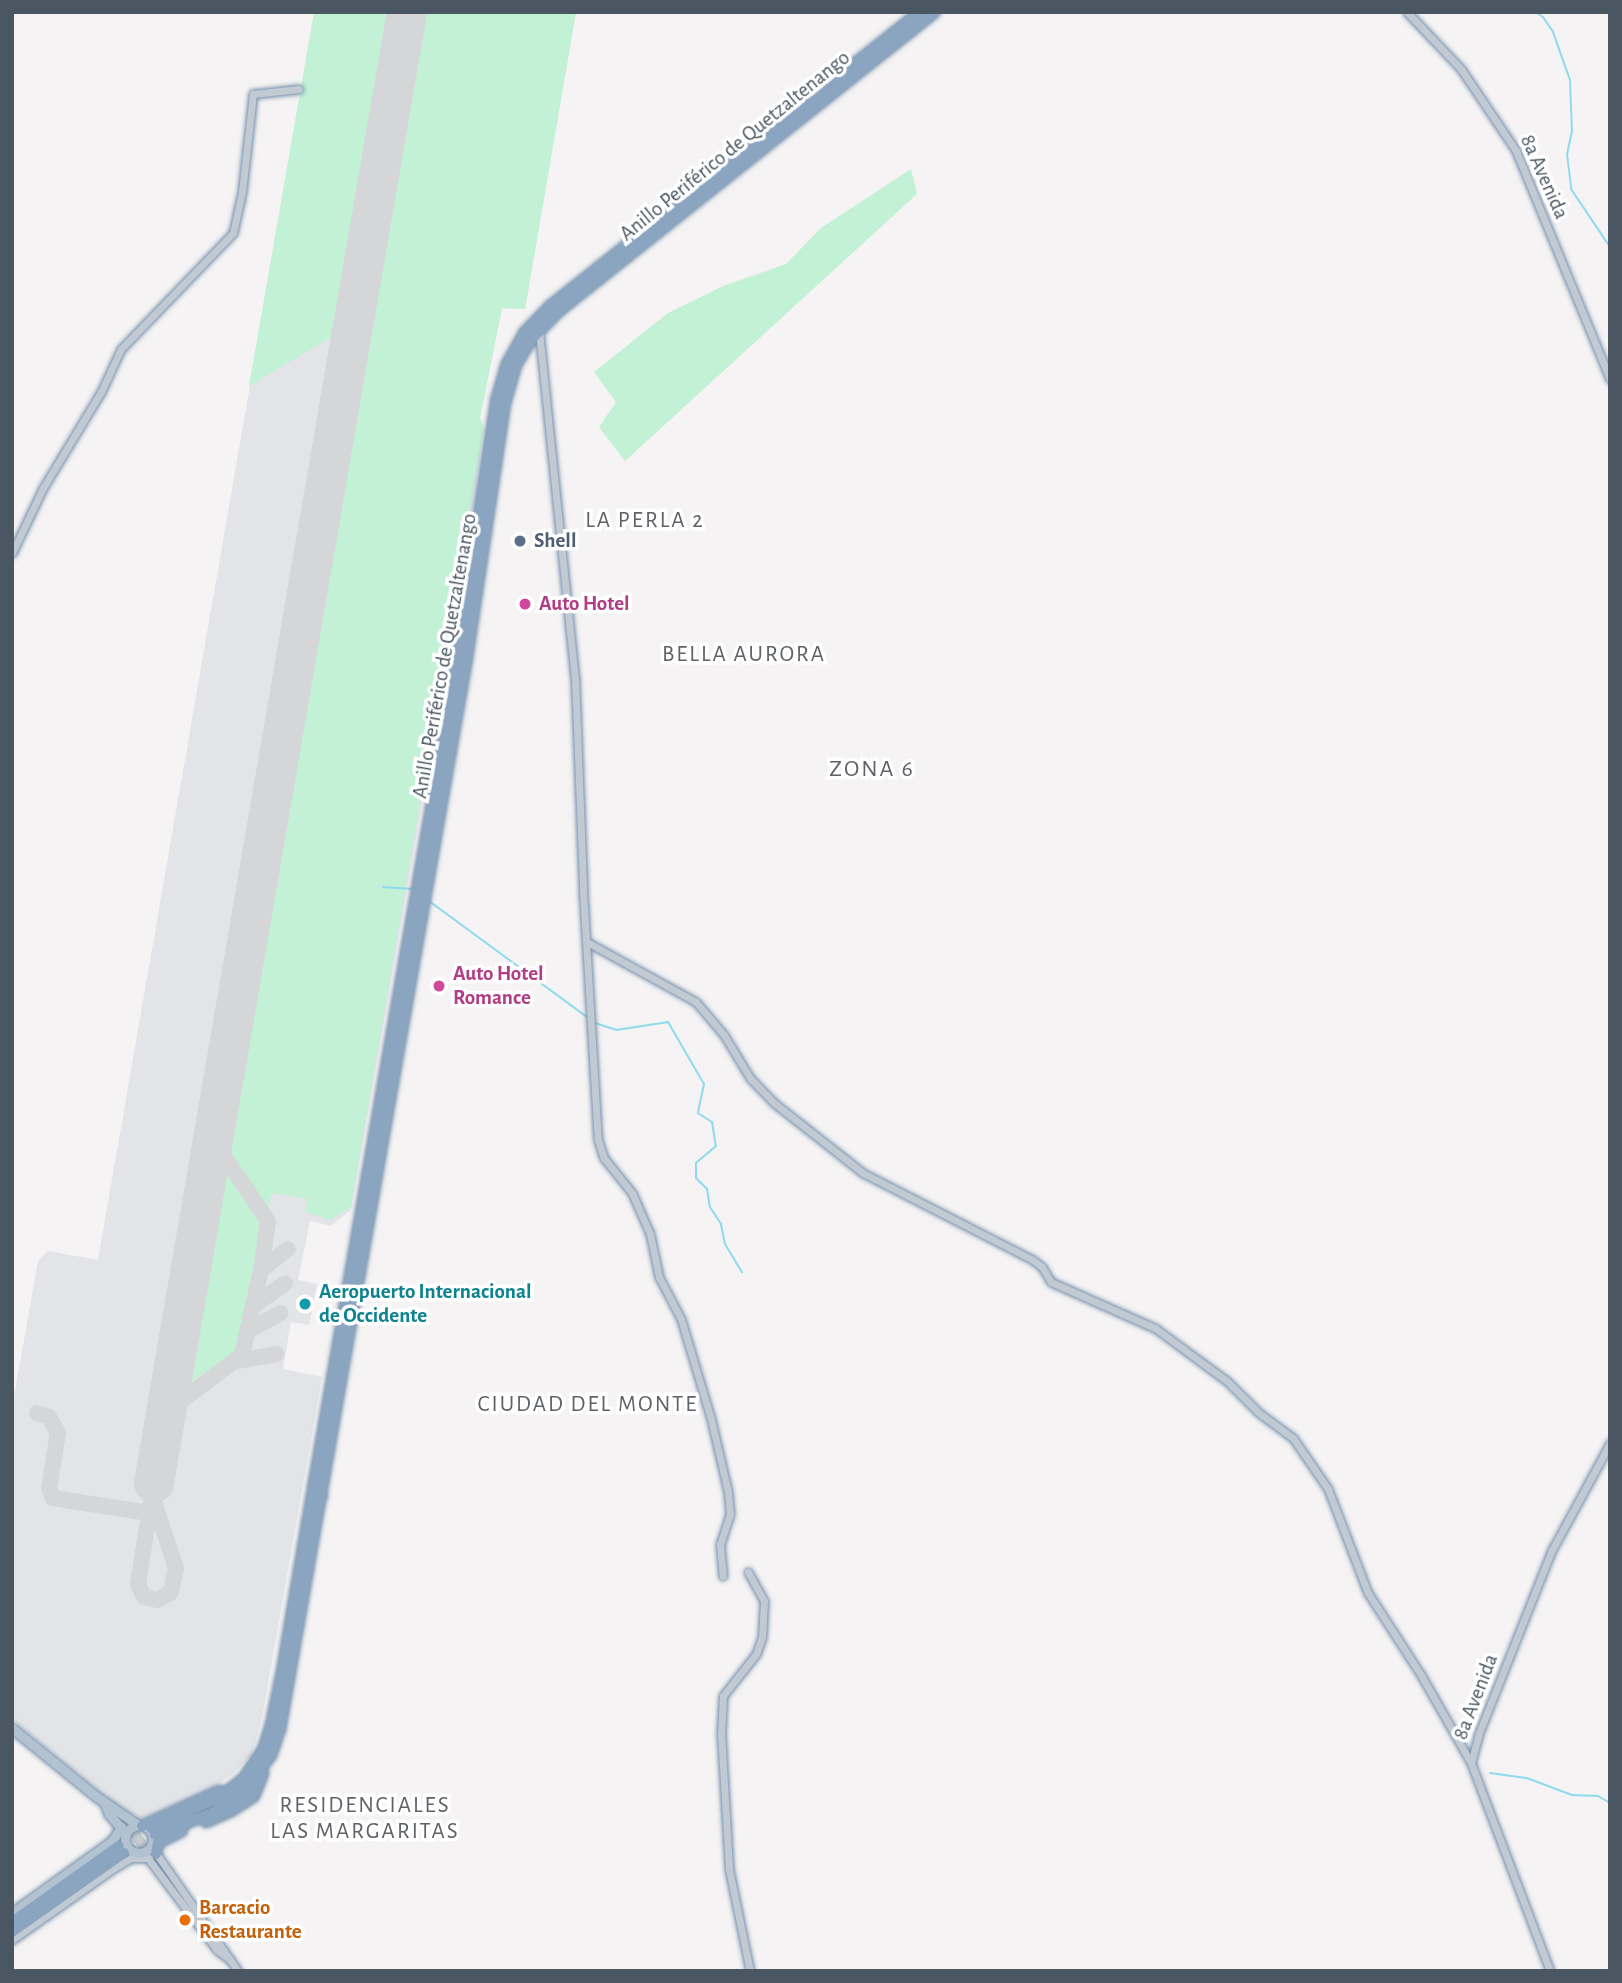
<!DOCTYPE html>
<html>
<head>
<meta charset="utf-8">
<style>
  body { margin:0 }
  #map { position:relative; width:1622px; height:1983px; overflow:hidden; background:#f5f3f3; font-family:"Alegreya Sans",sans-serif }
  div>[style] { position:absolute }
  .airport>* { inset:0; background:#e2e4e7 }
  .green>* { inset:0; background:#c3f1d5 }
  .stream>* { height:2px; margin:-1px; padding:0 1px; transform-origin:1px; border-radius:1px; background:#90daee }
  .taxiway>* { height:16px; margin:-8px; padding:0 8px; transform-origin:8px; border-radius:8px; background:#d5d6d8 }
  .runway>* { height:40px; margin:-20px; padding:0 20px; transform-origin:20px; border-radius:20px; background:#d5d6d8 }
  .highway-tunnel>* { height:10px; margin-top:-5px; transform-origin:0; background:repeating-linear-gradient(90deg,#caccce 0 10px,transparent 0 15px) }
  .roads { filter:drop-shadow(0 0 2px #7690ad) drop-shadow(0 0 2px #7690ad) }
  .minor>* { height:7px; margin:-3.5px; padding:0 3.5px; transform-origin:3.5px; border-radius:3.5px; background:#c1cad2 }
  .major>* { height:9px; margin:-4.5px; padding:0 4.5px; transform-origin:4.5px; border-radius:4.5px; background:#b3c2d1 }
  .major>.ring { margin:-4.5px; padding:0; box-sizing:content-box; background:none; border:9px solid #b3c2d1; border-radius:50% }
  .highway>* { height:10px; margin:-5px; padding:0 5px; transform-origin:5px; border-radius:5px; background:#8ba5c1 }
  .dots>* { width:19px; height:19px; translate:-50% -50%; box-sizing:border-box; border:4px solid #fff; border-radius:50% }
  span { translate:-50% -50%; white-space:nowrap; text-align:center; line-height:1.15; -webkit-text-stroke:7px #fff; paint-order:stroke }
  .street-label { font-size:21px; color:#4a5661 }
  .service-label { font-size:21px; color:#4e5e75; font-weight:700 }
  .left { translate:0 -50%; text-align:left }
  .hotel-label { font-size:21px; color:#b23c85; font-weight:700 }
  .culture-label { font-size:21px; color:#0d838f; font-weight:700 }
  .food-label { font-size:21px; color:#c56008; font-weight:700 }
  .neighbourhood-label { font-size:23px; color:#5f6368; letter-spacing:2px }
  .quarter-label { font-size:24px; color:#5f6368; letter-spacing:2px }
  .frame { position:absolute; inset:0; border:14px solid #4a5661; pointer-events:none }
</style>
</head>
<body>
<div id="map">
  <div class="airport">
    <i style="clip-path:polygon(315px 12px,576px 12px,525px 309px,502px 308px,480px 418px,484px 428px,471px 521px,351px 1210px,331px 1226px,310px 1221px,298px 1280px,317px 1284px,309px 1325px,291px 1322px,283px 1369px,322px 1377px,262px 1717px,252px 1754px,234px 1773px,213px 1788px,135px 1822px,12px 1719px,12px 1408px,38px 1261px,48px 1251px,98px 1260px)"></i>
  </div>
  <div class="green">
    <i style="clip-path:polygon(314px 12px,397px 12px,342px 331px,249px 386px)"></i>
    <i style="clip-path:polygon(418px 12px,576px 12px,525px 309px,502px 308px,480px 418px,484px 428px,351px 1206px,331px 1220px,306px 1212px,307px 1199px,272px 1193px,268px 1208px,227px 1153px,223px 1145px,224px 1131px)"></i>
    <i style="clip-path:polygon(911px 169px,917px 194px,625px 461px,599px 427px,616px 402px,594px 372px,668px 313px,723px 286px,786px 264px,821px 228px)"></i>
    <i style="clip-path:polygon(224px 1174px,231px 1178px,256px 1212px,260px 1230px,240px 1344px,229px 1357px,190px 1382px,182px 1373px,192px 1315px,215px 1181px)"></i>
  </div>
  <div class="stream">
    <i style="left:1535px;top:12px;width:9px;rotate:32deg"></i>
    <i style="left:1543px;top:17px;width:18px;rotate:56deg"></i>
    <i style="left:1553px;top:32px;width:51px;rotate:70.5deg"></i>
    <i style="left:1570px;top:80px;width:51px;rotate:87.8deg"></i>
    <i style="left:1572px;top:131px;width:24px;rotate:102deg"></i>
    <i style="left:1567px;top:154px;width:35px;rotate:83deg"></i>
    <i style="left:1571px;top:189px;width:70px;rotate:56.1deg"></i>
    <i style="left:383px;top:887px;width:30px;rotate:4deg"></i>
    <i style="left:429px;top:901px;width:197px;rotate:36.3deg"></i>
    <i style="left:595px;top:1023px;width:22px;rotate:18deg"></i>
    <i style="left:616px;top:1030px;width:53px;rotate:-8.7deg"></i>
    <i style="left:668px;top:1022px;width:72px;rotate:59.9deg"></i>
    <i style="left:704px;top:1084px;width:30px;rotate:102deg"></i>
    <i style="left:698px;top:1113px;width:17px;rotate:33deg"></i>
    <i style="left:712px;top:1122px;width:24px;rotate:81deg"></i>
    <i style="left:716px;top:1146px;width:26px;rotate:140deg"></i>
    <i style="left:696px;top:1163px;width:15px;rotate:90deg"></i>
    <i style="left:696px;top:1178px;width:16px;rotate:45deg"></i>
    <i style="left:707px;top:1189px;width:18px;rotate:81deg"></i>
    <i style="left:710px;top:1207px;width:20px;rotate:57deg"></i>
    <i style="left:721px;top:1224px;width:20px;rotate:79deg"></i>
    <i style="left:725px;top:1244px;width:33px;rotate:59deg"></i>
    <i style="left:1490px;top:1773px;width:37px;rotate:8deg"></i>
    <i style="left:1527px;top:1778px;width:48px;rotate:20.7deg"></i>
    <i style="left:1572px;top:1795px;width:26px;rotate:2deg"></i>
    <i style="left:1598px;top:1796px;width:14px;rotate:30deg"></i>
  </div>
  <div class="taxiway">
    <i style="left:206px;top:1183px;width:20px;rotate:-60deg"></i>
    <i style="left:216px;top:1166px;width:8px;rotate:-14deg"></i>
    <i style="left:224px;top:1164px;width:9px;rotate:32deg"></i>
    <i style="left:261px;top:1270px;width:34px;rotate:-38deg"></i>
    <i style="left:255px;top:1305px;width:37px;rotate:-36deg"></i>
    <i style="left:248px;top:1331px;width:37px;rotate:-29deg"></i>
    <i style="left:237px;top:1361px;width:40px;rotate:-10deg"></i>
    <i style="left:174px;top:1369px;width:22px;rotate:68deg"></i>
    <i style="left:182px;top:1389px;width:6px;rotate:31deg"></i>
    <i style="left:187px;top:1392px;width:9px;rotate:-13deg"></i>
    <i style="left:37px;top:1413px;width:13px;rotate:18deg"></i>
    <i style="left:49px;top:1417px;width:18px;rotate:61deg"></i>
    <i style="left:58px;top:1433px;width:56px;rotate:99.3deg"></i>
    <i style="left:49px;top:1488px;width:11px;rotate:68deg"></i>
    <i style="left:53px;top:1498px;width:97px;rotate:8.9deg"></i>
    <i style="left:165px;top:1422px;width:17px;rotate:-62deg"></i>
    <i style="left:173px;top:1407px;width:86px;rotate:-37deg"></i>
    <i style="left:242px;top:1355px;width:87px;rotate:-77.4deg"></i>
    <i style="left:261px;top:1270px;width:49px;rotate:-81.9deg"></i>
    <i style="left:268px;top:1221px;width:87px;rotate:-124.2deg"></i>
    <i style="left:219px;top:1149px;width:36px;rotate:-92deg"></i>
    <i style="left:152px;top:1496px;width:76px;rotate:71.6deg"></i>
    <i style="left:176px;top:1568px;width:25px;rotate:102deg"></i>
    <i style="left:171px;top:1592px;width:16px;rotate:150deg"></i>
    <i style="left:157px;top:1600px;width:13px;rotate:-167deg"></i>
    <i style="left:144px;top:1597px;width:14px;rotate:-115deg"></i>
    <i style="left:138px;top:1584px;width:102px;rotate:-81deg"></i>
  </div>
  <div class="runway">
    <i style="left:154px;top:1483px;width:1493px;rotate:-80.24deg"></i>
  </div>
  <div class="highway-tunnel">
    <i style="left:119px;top:1846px;width:37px;rotate:-29deg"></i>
    <i style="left:124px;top:1853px;width:36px;rotate:-30deg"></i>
  </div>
  <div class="roads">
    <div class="minor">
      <i style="left:1407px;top:12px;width:79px;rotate:46.5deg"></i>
      <i style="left:1461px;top:69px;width:99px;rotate:56.1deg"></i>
      <i style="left:1516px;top:151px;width:247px;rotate:67.6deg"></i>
      <i style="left:539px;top:331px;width:348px;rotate:84.1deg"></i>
      <i style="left:575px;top:677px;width:213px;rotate:87.8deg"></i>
      <i style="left:583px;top:890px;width:250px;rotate:86.6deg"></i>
      <i style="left:598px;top:1140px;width:19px;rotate:72deg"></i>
      <i style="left:604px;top:1158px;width:45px;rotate:51.3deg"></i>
      <i style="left:632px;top:1193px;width:45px;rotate:66.3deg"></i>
      <i style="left:650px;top:1234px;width:44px;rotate:78.2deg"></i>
      <i style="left:659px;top:1277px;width:47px;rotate:62.4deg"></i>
      <i style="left:681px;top:1319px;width:104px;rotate:73.3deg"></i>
      <i style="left:711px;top:1419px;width:75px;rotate:76.9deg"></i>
      <i style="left:728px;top:1492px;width:22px;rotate:85deg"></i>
      <i style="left:730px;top:1514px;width:32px;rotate:108deg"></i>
      <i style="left:720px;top:1544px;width:32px;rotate:85deg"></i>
      <i style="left:12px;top:553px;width:72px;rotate:-64.5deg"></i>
      <i style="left:43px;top:488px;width:112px;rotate:-58.9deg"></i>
      <i style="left:101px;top:392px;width:47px;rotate:-65.1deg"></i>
      <i style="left:121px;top:349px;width:161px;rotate:-46deg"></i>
      <i style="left:233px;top:233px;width:42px;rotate:-77.6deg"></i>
      <i style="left:242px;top:192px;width:99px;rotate:-83.6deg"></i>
      <i style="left:253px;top:94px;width:46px;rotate:-6.2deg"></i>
      <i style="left:587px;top:942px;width:124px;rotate:28.8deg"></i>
      <i style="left:696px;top:1002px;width:43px;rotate:49.7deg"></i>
      <i style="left:724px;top:1035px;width:50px;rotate:58.8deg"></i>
      <i style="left:750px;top:1078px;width:35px;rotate:46deg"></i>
      <i style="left:774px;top:1103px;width:113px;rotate:38.2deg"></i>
      <i style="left:863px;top:1173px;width:191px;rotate:27.1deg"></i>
      <i style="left:1033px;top:1260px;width:11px;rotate:38deg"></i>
      <i style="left:1042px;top:1267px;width:17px;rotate:59deg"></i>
      <i style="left:1051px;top:1282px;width:114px;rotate:23.9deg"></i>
      <i style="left:1155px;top:1328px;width:89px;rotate:36.4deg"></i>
      <i style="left:1227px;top:1381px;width:45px;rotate:45deg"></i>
      <i style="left:1259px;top:1413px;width:42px;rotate:36.3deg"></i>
      <i style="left:1293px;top:1438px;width:62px;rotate:55.5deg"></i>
      <i style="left:1328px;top:1489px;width:111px;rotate:69deg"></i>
      <i style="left:1368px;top:1593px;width:98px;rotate:57.1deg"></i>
      <i style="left:1421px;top:1675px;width:101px;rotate:60.4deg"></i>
      <i style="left:748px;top:1572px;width:33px;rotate:61deg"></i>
      <i style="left:764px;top:1601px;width:36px;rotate:93deg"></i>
      <i style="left:762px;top:1637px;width:18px;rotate:109deg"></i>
      <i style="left:756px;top:1654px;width:53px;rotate:128.2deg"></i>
      <i style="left:723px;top:1696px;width:37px;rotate:93deg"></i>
      <i style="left:721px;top:1733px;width:136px;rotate:86.6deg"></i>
      <i style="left:729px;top:1869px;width:104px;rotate:78.4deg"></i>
      <i style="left:151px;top:1846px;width:152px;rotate:55.2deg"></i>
      <i style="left:147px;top:1857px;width:116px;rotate:53deg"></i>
      <i style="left:217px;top:1950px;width:15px;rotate:37deg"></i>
      <i style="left:12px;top:1940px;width:125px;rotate:-35.2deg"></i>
      <i style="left:114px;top:1868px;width:20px;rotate:-30deg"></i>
      <i style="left:131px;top:1858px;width:18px"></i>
      <i style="left:1550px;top:1971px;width:222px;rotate:-110.8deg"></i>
      <i style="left:1471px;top:1763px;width:31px;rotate:-75deg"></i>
      <i style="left:1479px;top:1733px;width:197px;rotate:-68.3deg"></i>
      <i style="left:1552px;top:1550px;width:122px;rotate:-61.5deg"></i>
    </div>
    <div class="major">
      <i style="left:12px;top:1728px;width:109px;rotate:39.1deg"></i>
      <i style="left:97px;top:1797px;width:50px;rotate:34.3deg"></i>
      <i style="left:105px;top:1803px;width:12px;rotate:70deg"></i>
      <i style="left:109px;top:1814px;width:21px;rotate:49deg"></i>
      <i class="ring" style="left:125px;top:1825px;width:19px;height:19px"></i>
      <i style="left:12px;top:1913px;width:123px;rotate:-35.8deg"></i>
      <i style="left:112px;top:1841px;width:17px;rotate:-57deg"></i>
    </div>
    <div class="highway">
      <i style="left:322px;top:1496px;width:14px;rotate:-124deg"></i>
      <i style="left:314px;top:1484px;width:825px;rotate:-80.16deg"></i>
      <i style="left:455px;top:671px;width:276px;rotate:-81.3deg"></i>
      <i style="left:497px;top:398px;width:35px;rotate:-74deg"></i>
      <i style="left:507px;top:364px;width:37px;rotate:-61deg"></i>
      <i style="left:525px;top:332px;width:36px;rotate:-46deg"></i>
      <i style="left:550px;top:306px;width:472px;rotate:-38.5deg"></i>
      <i style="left:206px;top:1822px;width:27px;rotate:-24deg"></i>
      <i style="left:231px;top:1811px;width:27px;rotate:-33deg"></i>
      <i style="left:254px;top:1796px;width:24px;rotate:-68deg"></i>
      <i style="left:142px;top:1826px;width:85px;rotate:-24.4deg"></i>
      <i style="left:151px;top:1828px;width:76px;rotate:-24.2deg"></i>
      <i style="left:220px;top:1797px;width:31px;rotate:-38deg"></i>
      <i style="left:244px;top:1778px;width:34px;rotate:-56deg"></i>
      <i style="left:263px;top:1750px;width:25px;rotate:-72deg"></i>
      <i style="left:271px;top:1726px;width:54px;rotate:-78.3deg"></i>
      <i style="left:282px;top:1673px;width:192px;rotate:-80.4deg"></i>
      <i style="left:155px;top:1835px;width:61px;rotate:-21.1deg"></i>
      <i style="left:212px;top:1813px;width:40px;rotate:-34.9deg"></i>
      <i style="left:245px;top:1790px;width:44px;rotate:-53.4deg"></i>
      <i style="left:271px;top:1755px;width:28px;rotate:-71deg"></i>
      <i style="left:280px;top:1729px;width:1088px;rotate:-80.1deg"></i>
      <i style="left:467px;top:657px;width:257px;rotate:-81.5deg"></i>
      <i style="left:505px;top:403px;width:40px;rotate:-74deg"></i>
      <i style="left:516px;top:365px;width:29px;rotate:-59deg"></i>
      <i style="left:531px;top:340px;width:40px;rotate:-46deg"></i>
      <i style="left:559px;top:311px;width:480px;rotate:-38.5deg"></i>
      <i style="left:156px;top:1854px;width:11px;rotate:-80deg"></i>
      <i style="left:158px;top:1843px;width:27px;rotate:-27deg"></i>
      <i style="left:12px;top:1922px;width:131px;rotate:-35.4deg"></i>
      <i style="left:12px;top:1932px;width:137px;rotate:-35.2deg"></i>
    </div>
  </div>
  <div class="dots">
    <i style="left:520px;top:541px;background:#5c6f8a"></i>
    <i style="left:525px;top:604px;background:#d1479c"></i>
    <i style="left:439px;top:986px;background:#d1479c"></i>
    <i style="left:305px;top:1304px;background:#0f9aa8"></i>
    <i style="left:185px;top:1920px;background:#e8710a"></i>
  </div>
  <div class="street-label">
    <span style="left:735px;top:146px;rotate:-39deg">Anillo Periférico de Quetzaltenango</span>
    <span style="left:1544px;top:177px;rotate:66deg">8a Avenida</span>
    <span style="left:445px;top:656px;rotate:-80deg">Anillo Periférico de Quetzaltenango</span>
    <span style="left:1476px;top:1697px;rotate:-69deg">8a Avenida</span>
  </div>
  <div class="service-label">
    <span class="left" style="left:534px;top:541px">Shell</span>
  </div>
  <div class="hotel-label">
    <span class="left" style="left:539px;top:604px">Auto Hotel</span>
    <span class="left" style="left:453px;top:986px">Auto Hotel<br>Romance</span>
  </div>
  <div class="culture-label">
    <span class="left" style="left:319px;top:1304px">Aeropuerto Internacional<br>de Occidente</span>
  </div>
  <div class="food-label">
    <span class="left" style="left:199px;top:1920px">Barcacio<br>Restaurante</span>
  </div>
  <div class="neighbourhood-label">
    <span style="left:645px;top:521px">LA PERLA 2</span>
    <span style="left:744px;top:655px">BELLA AURORA</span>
    <span style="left:588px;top:1405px">CIUDAD DEL MONTE</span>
    <span style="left:365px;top:1819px">RESIDENCIALES<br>LAS MARGARITAS</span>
  </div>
  <div class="quarter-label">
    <span style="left:872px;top:770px">ZONA 6</span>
  </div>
  <div class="frame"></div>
</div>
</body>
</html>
